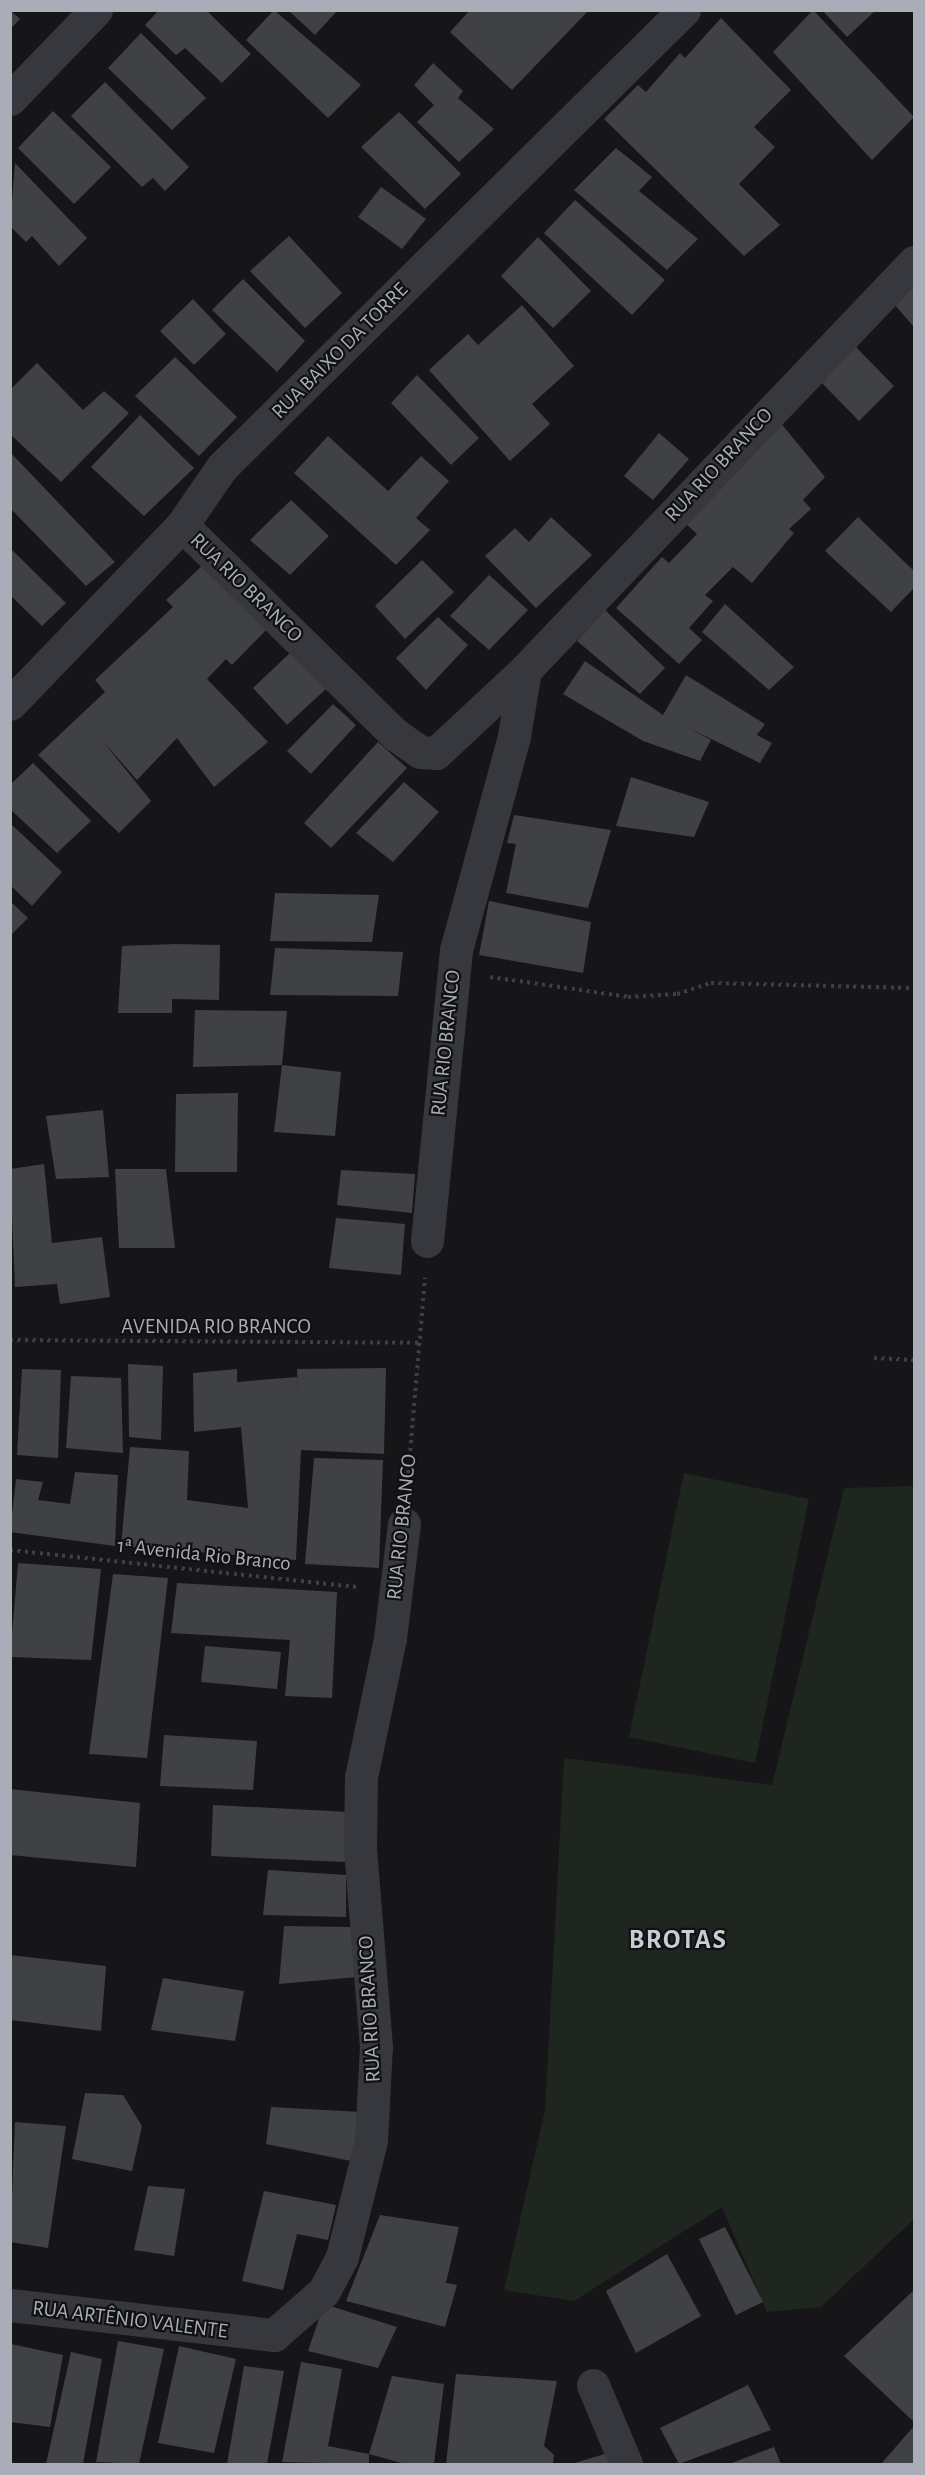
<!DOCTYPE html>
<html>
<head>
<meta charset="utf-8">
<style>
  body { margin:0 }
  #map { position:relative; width:925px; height:2475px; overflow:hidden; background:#161618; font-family:"Alegreya Sans",sans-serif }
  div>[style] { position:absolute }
  .green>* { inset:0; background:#1e261f }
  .building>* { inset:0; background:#404145 }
  .path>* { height:4px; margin-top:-2px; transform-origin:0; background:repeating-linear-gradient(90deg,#3d3f44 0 3px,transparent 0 7.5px) }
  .minor>* { height:33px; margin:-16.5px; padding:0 16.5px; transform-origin:16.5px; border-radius:16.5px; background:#37383d }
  span { translate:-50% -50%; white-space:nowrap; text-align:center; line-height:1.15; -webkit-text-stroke:4.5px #111113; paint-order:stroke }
  .street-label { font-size:21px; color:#a8adb8 }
  .district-label { font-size:27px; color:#c9ccd4; font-weight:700; letter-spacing:1.5px }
  .frame { position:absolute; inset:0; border:12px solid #a8adb8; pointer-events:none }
</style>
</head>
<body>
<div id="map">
  <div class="green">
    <i style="clip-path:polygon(684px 1473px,809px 1499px,755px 1763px,629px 1737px)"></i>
    <i style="clip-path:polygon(914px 1486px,914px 2219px,821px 2307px,767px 2312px,722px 2207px,574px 2301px,504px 2290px,545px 2110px,564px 1758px,772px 1785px,844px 1488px)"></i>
  </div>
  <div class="building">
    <i style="clip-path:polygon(10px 10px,20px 19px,10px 29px)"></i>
    <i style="clip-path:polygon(159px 10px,206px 10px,251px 54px,222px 83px,185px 48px,176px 55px,145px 25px)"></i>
    <i style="clip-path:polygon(274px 10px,361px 85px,328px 118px,246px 40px)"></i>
    <i style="clip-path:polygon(288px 10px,338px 10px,315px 35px)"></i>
    <i style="clip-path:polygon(470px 10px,589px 10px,512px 90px,450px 32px)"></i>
    <i style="clip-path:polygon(813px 10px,914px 117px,872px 160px,773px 52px)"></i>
    <i style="clip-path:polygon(822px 10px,876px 10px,847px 37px)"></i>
    <i style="clip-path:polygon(721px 18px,791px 90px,754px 127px,775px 147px,739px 184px,780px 225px,744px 256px,604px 119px,638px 85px,646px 92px,680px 53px,685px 58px)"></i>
    <i style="clip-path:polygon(141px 33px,206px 98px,172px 130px,108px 68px)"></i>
    <i style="clip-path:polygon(433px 63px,463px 91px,458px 98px,494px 129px,459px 162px,417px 122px,434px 105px,414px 85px)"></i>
    <i style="clip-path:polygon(105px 82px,189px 167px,165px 191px,153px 178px,142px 187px,71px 116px)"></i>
    <i style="clip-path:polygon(53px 111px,111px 167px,74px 204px,18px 148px)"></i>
    <i style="clip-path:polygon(399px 112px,461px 174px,425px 209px,361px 147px)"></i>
    <i style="clip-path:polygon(616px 148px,652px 177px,639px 191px,698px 239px,667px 270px,574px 190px)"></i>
    <i style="clip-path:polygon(15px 163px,87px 238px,59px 266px,32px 236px,26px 242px,10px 226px)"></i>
    <i style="clip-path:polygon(381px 187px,426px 219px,402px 249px,358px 217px)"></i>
    <i style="clip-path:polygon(575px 200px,665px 280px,632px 315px,544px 233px)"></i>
    <i style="clip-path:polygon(289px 236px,342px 293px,305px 328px,250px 271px)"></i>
    <i style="clip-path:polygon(538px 237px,591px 291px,553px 328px,501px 276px)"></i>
    <i style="clip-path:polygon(243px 279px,305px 341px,277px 372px,212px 310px)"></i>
    <i style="clip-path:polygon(914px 281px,914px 327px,893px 303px)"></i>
    <i style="clip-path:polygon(193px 299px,226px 334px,194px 365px,160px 331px)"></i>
    <i style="clip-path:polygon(522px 305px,574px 366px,532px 404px,550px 424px,510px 461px,429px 370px,468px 334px,478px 345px)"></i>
    <i style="clip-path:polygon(854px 345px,894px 386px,859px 421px,820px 381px)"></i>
    <i style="clip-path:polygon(175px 357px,237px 417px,199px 456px,135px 396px)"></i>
    <i style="clip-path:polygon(37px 363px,83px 410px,104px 391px,129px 413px,61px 482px,10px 434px,10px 390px)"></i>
    <i style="clip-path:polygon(417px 375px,479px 438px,451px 465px,391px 403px)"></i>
    <i style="clip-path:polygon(140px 415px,194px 468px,144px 516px,91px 467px)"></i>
    <i style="clip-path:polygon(780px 422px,825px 477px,803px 500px,811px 509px,789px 529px,794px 533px,752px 583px,733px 567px,705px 595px,713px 601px,689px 628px,702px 640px,679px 664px,616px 608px,662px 557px,669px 563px,697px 534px,685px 523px)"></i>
    <i style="clip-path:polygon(659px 433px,689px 459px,653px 500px,624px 476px)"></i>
    <i style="clip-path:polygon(328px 436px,388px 491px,421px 456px,449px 481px,416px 518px,430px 530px,396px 565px,294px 473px)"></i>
    <i style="clip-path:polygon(10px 452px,115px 562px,86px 586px,10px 508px)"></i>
    <i style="clip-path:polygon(291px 500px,329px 536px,290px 575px,250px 540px)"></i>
    <i style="clip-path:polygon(551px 517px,592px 555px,536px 608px,485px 556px,515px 528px,529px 542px)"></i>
    <i style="clip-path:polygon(858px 517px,914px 571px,914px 588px,891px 612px,825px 551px)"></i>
    <i style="clip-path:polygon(10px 548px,66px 603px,42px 626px,10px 595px)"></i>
    <i style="clip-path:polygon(422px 560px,454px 592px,405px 639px,375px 606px)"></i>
    <i style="clip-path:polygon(205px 563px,269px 627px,232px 665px,226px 659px,207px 679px,268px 742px,214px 787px,177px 738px,137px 780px,101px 739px,151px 801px,119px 833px,38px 755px,105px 692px,95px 680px,173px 607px,166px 600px)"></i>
    <i style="clip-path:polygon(489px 575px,528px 610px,489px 650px,450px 616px)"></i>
    <i style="clip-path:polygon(725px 604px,794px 667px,769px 690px,702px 632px)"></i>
    <i style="clip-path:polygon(605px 610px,665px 668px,640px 694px,577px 641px)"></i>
    <i style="clip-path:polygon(438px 617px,468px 645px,426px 690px,396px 658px)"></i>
    <i style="clip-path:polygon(291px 652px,327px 688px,287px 725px,253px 688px)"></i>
    <i style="clip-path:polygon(585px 661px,663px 715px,686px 675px,765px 724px,757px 735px,772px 743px,760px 763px,689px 728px,711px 740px,700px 761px,643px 741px,563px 694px)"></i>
    <i style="clip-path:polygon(333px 704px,356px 725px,311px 774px,287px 751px)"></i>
    <i style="clip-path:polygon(378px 742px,407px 768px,331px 848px,304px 823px)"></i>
    <i style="clip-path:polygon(33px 763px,91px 821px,57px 853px,10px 809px,10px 785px)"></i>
    <i style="clip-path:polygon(631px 777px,709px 802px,694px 837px,616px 826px)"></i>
    <i style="clip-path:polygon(404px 782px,439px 812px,393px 862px,356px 833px)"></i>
    <i style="clip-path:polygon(514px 815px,611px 830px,588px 908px,506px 893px,516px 844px,507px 843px)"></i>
    <i style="clip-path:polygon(10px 823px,62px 872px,32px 906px,10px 885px)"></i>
    <i style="clip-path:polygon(275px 893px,379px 895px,372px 942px,270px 941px)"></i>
    <i style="clip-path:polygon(10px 901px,28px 918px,10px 936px)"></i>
    <i style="clip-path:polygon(489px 901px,591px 922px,583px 973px,479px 955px)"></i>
    <i style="clip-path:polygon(175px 944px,220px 945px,219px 1000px,172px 999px,172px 1013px,118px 1013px,122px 946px)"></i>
    <i style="clip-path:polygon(275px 948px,403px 952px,398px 996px,270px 995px)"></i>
    <i style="clip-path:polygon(195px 1010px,287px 1011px,282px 1065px,193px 1067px)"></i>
    <i style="clip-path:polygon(282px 1065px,341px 1072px,335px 1136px,274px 1132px)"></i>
    <i style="clip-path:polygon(238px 1093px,237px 1172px,175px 1172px,176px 1094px)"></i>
    <i style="clip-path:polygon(103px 1110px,109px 1177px,56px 1179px,46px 1116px)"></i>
    <i style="clip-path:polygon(44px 1164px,52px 1243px,102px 1237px,110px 1297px,60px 1304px,57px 1284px,15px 1287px,10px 1169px)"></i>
    <i style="clip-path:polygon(115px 1169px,166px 1169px,175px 1248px,119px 1248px)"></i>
    <i style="clip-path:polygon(341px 1170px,415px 1174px,412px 1213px,337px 1205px)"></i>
    <i style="clip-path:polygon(336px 1218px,405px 1224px,401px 1275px,329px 1268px)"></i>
    <i style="clip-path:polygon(128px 1364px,163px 1366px,161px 1440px,129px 1437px)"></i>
    <i style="clip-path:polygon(386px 1368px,384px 1454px,301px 1450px,296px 1560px,121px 1546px,130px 1447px,189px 1451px,187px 1500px,248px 1508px,241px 1427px,194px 1432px,193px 1373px,237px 1369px,237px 1382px,297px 1377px,298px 1393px,297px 1369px)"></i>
    <i style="clip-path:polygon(22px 1369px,61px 1370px,58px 1458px,17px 1455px)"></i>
    <i style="clip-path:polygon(71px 1376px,121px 1378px,123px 1453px,66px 1448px)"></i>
    <i style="clip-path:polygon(314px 1458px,383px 1460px,379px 1568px,305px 1564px)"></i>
    <i style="clip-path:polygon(75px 1472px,118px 1475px,115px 1546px,10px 1532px,16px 1479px,43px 1482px,38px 1500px,70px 1504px)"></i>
    <i style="clip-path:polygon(18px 1563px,101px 1569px,91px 1660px,10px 1657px)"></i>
    <i style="clip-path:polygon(113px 1574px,168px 1578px,147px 1758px,89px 1754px)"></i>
    <i style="clip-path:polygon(177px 1583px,337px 1592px,332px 1698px,285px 1696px,290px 1640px,171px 1633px)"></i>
    <i style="clip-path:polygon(205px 1646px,281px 1652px,277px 1689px,201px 1682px)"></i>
    <i style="clip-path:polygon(164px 1735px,257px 1741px,253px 1790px,160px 1786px)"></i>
    <i style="clip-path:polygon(10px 1789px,140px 1803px,136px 1867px,10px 1855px)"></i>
    <i style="clip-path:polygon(213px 1805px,349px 1812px,345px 1862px,211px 1856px)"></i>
    <i style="clip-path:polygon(268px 1870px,346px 1875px,346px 1917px,263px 1915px)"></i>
    <i style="clip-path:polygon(284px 1926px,351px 1927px,357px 1977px,279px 1984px)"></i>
    <i style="clip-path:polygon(10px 1955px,106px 1966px,101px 2031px,10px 2020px)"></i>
    <i style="clip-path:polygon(163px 1978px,244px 1991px,235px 2041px,151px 2030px)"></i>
    <i style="clip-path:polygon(85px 2093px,123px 2095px,142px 2126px,132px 2171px,72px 2159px)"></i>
    <i style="clip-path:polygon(271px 2107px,361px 2112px,351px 2161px,266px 2144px)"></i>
    <i style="clip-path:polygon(15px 2122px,66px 2126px,48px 2248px,10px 2242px)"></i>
    <i style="clip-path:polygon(148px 2186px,185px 2189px,174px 2256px,134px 2250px)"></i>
    <i style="clip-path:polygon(264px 2191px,336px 2205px,328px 2240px,297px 2234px,283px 2290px,242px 2281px)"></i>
    <i style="clip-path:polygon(380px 2215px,459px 2227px,446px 2283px,457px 2285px,445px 2327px,346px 2301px)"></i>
    <i style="clip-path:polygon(725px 2227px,763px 2302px,736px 2315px,699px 2239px)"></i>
    <i style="clip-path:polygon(667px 2254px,701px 2316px,636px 2353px,606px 2291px)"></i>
    <i style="clip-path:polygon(914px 2290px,914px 2422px,844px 2356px)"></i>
    <i style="clip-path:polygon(324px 2304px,397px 2327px,378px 2368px,308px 2351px)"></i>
    <i style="clip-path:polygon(118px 2341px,164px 2349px,139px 2464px,96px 2462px)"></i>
    <i style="clip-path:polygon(11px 2344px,63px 2355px,50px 2427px,10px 2422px)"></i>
    <i style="clip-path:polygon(179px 2346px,236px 2359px,214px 2453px,158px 2443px)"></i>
    <i style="clip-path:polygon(71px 2352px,102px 2359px,83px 2464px,46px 2464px)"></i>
    <i style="clip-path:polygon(301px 2362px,342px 2369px,328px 2446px,369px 2454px,369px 2464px,282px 2462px)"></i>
    <i style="clip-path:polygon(244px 2366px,284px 2371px,267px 2464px,227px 2464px)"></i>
    <i style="clip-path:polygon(456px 2374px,557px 2381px,544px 2446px,554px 2455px,553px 2464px,446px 2464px)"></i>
    <i style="clip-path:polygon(392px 2376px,444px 2384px,434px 2464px,405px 2464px,369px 2454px)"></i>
    <i style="clip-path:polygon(748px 2385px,771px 2430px,679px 2464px,660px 2428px)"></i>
    <i style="clip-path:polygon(914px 2426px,914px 2464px,881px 2464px)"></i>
    <i style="clip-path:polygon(774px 2447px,781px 2464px,729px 2464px)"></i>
    <i style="clip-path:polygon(608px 2453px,613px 2464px,571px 2464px)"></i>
  </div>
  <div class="path">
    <i style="left:490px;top:977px;width:139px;rotate:8.2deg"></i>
    <i style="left:628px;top:997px;width:49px;rotate:-3.5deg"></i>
    <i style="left:677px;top:994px;width:36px;rotate:-18deg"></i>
    <i style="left:711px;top:983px;width:203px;rotate:1.4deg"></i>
    <i style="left:10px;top:1340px;width:411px;rotate:0.4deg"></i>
    <i style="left:874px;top:1358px;width:40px;rotate:2.9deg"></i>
    <i style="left:407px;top:1488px;width:211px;rotate:-85.1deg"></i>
    <i style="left:10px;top:1550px;width:351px;rotate:6.1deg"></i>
  </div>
  <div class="minor">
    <i style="left:10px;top:99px;width:124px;rotate:-46deg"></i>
    <i style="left:182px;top:525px;width:300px;rotate:44.5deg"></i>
    <i style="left:396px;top:735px;width:29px;rotate:35deg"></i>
    <i style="left:420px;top:752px;width:16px;rotate:4deg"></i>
    <i style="left:436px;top:753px;width:122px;rotate:-43deg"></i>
    <i style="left:525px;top:670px;width:564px;rotate:-46.37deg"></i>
    <i style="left:10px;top:704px;width:248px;rotate:-46.1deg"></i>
    <i style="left:182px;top:525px;width:70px;rotate:-55.4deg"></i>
    <i style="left:222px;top:467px;width:650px;rotate:-44.69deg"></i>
    <i style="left:427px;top:1241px;width:292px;rotate:-84.3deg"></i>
    <i style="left:456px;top:950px;width:222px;rotate:-74.8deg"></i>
    <i style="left:514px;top:736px;width:67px;rotate:-80.5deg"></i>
    <i style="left:10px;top:2305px;width:266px;rotate:6.5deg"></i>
    <i style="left:274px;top:2335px;width:67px;rotate:-41.3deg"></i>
    <i style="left:324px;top:2291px;width:38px;rotate:-62deg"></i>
    <i style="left:342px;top:2257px;width:120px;rotate:-76deg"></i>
    <i style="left:371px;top:2141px;width:94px;rotate:-87deg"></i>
    <i style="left:376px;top:2047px;width:198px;rotate:-94.6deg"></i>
    <i style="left:360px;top:1850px;width:73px;rotate:-89.2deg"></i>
    <i style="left:361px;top:1777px;width:142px;rotate:-78.2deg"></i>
    <i style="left:390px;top:1638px;width:115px;rotate:-83deg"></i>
    <i style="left:593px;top:2385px;width:86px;rotate:67.3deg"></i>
  </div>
  <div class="street-label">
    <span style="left:340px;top:351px;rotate:-45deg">RUA BAIXO DA TORRE</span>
    <span style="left:719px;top:465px;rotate:-47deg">RUA RIO BRANCO</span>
    <span style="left:246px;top:588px;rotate:44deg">RUA RIO BRANCO</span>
    <span style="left:446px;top:1043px;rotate:-84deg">RUA RIO BRANCO</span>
    <span style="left:216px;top:1327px">AVENIDA RIO BRANCO</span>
    <span style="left:402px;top:1527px;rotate:-84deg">RUA RIO BRANCO</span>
    <span style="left:204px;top:1555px;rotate:6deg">1ª Avenida Rio Branco</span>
    <span style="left:370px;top:2009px;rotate:-93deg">RUA RIO BRANCO</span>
    <span style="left:130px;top:2320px;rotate:7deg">RUA ARTÊNIO VALENTE</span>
  </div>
  <div class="district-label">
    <span style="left:678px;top:1940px">BROTAS</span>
  </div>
  <div class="frame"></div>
</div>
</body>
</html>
